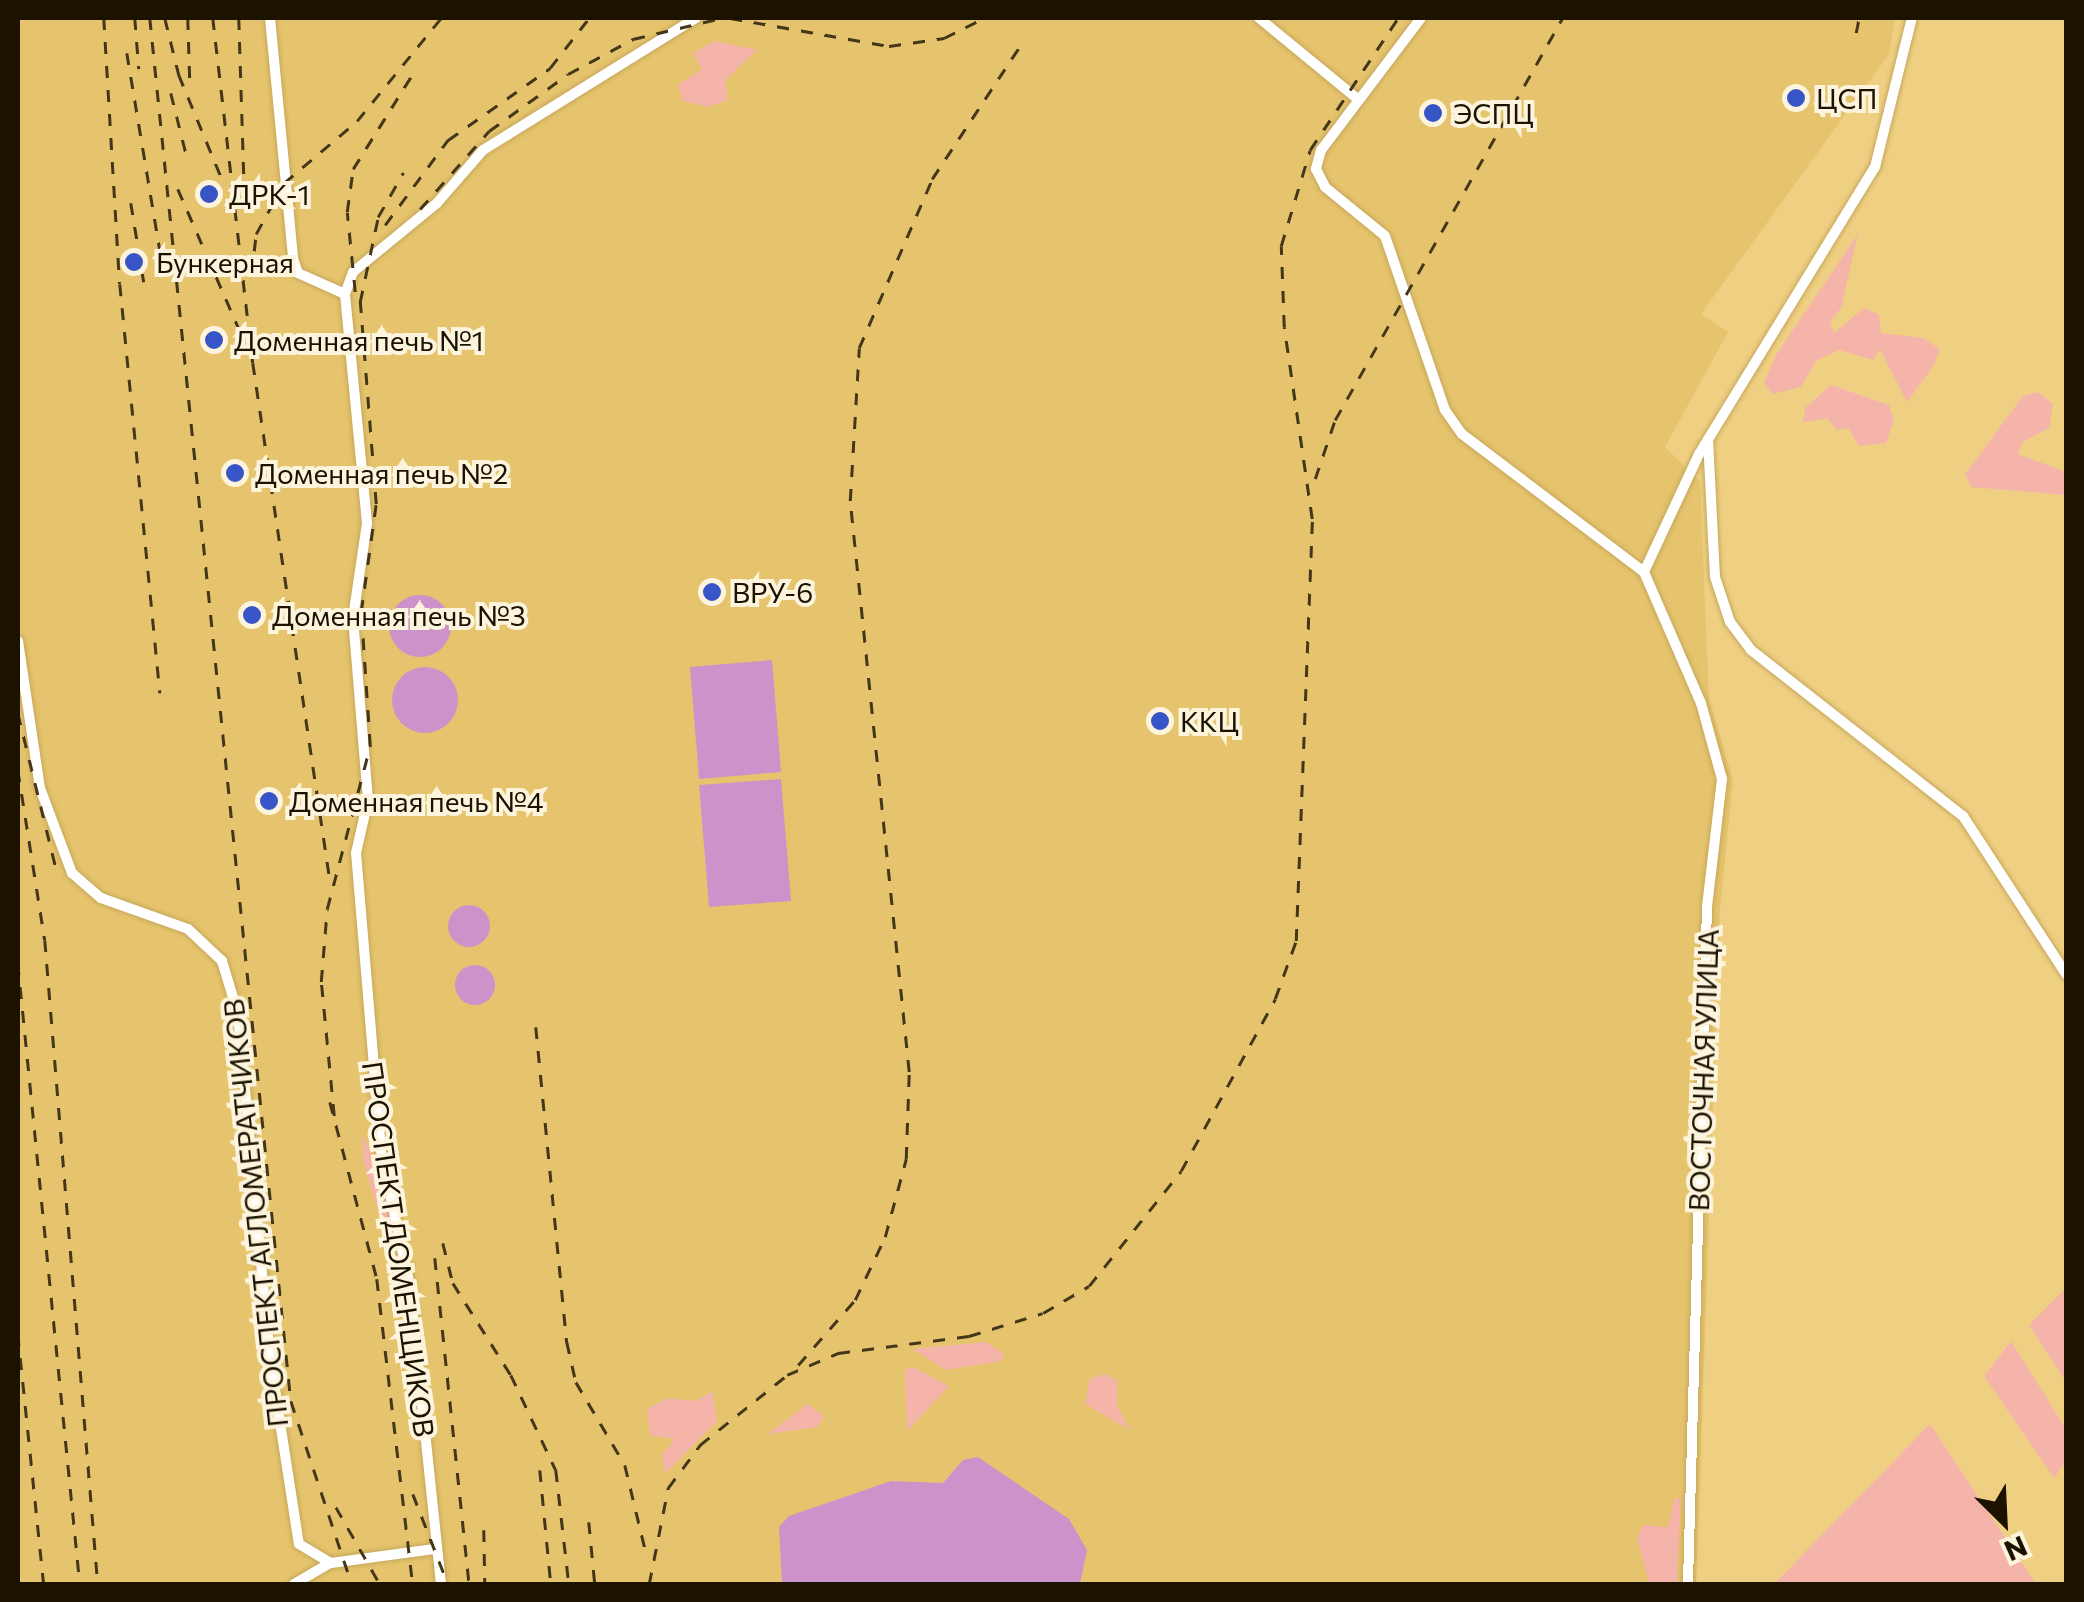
<!DOCTYPE html>
<html>
<head>
<meta charset="utf-8">
<style>
  body { margin:0 }
  #map { position:relative; width:2084px; height:1602px; overflow:hidden; background:#efd083; font-family:Commissioner,sans-serif }
  div>[style] { position:absolute }
  .built>* { inset:0; background:#e6c46d }
  .green>* { inset:0; background:#f4b4aa }
  .water>* { inset:0; background:#ce92cb }
  .round { border-radius:50% }
  .roads { filter:drop-shadow(0 0 2px #c6a75b) drop-shadow(0 0 2px #c6a75b) }
  .minor>* { height:10px; margin:-5px; padding:0 5px; transform-origin:5px; border-radius:5px; background:#fff }
  .rail>* { height:2.5px; margin-top:-1.25px; transform-origin:0; background:repeating-linear-gradient(90deg,#443719 0 12px,transparent 0 24px) }
  .dots>* { width:28px; height:28px; translate:-50% -50%; box-sizing:border-box; border:5px solid #fdf4dd; border-radius:50% }
  span { translate:-50% -50%; white-space:nowrap; text-align:center; line-height:1.15; -webkit-text-stroke:8px #fdf4dd; paint-order:stroke }
  .poi-label { font-size:28px; color:#1b1200 }
  .left { translate:0 -50%; text-align:left }
  .street-label { font-size:28px; color:#1b1200 }
  .frame { position:absolute; inset:0; border:20px solid #1b1200; pointer-events:none }
  .north { position:absolute; left:1954px; top:1472px; width:100px; height:100px; -webkit-text-stroke:8px #fdf4dd; paint-order:stroke; rotate:156deg; font-size:28px; font-weight:700; line-height:40px; text-align:center; color:#1b1200 }
  .north::after { content:''; display:block; margin:auto; width:35px; height:45px; background:#1b1200; clip-path:polygon(50% 0,100% 100%,50% 72%,0 100%) }
</style>
</head>
<body>
<div id="map">
  <div class="built">
    <i style="clip-path:polygon(18px 18px,1895px 18px,1889px 54px,1701px 314px,1728px 332px,1665px 447px,1700px 481px,1709px 699px,1733px 781px,1720px 910px,1696px 1584px,18px 1584px)"></i>
  </div>
  <div class="green">
    <i style="clip-path:polygon(714px 41px,757px 50px,725px 80px,728px 100px,708px 107px,683px 101px,678px 85px,702px 69px,693px 53px)"></i>
    <i style="clip-path:polygon(1858px 234px,1841px 308px,1830px 322px,1834px 333px,1864px 308px,1879px 315px,1881px 333px,1923px 338px,1940px 349px,1934px 365px,1907px 402px,1880px 349px,1873px 360px,1839px 350px,1816px 361px,1801px 387px,1773px 394px,1764px 383px,1776px 355px)"></i>
    <i style="clip-path:polygon(1831px 385px,1889px 405px,1894px 420px,1886px 443px,1859px 446px,1848px 428px,1837px 430px,1827px 418px,1803px 423px,1805px 408px)"></i>
    <i style="clip-path:polygon(2038px 392px,2053px 404px,2049px 428px,2021px 443px,2018px 454px,2066px 472px,2066px 495px,1971px 487px,1965px 474px,2023px 396px)"></i>
    <i style="clip-path:polygon(362px 1134px,384px 1181px,401px 1290px,363px 1160px)"></i>
    <i style="clip-path:polygon(2066px 1288px,2066px 1382px,2029px 1325px)"></i>
    <i style="clip-path:polygon(2011px 1341px,2066px 1429px,2066px 1461px,2054px 1478px,1984px 1376px)"></i>
    <i style="clip-path:polygon(986px 1342px,1004px 1354px,1001px 1361px,946px 1370px,913px 1349px)"></i>
    <i style="clip-path:polygon(913px 1367px,949px 1386px,907px 1431px,905px 1370px)"></i>
    <i style="clip-path:polygon(1105px 1374px,1117px 1380px,1117px 1406px,1130px 1430px,1085px 1404px,1090px 1379px)"></i>
    <i style="clip-path:polygon(712px 1391px,717px 1421px,665px 1474px,662px 1455px,675px 1439px,650px 1435px,647px 1409px,668px 1398px,696px 1401px)"></i>
    <i style="clip-path:polygon(807px 1404px,824px 1416px,818px 1427px,768px 1434px)"></i>
    <i style="clip-path:polygon(1930px 1424px,2036px 1584px,1774px 1584px)"></i>
    <i style="clip-path:polygon(1675px 1497px,1681px 1499px,1677px 1584px,1649px 1584px,1637px 1537px,1643px 1525px,1668px 1527px)"></i>
  </div>
  <div class="water">
    <i class="round" style="left:389px;top:595px;width:62px;height:62px"></i>
    <i style="clip-path:polygon(772px 660px,781px 772px,699px 779px,690px 667px)"></i>
    <i class="round" style="left:392px;top:667px;width:66px;height:66px"></i>
    <i style="clip-path:polygon(781px 779px,791px 901px,709px 907px,699px 785px)"></i>
    <i class="round" style="left:448px;top:905px;width:42px;height:42px"></i>
    <i class="round" style="left:455px;top:965px;width:40px;height:40px"></i>
    <i style="clip-path:polygon(978px 1457px,1069px 1519px,1087px 1550px,1080px 1584px,782px 1584px,779px 1527px,789px 1516px,891px 1481px,943px 1483px,963px 1460px)"></i>
  </div>
  <div class="roads">
    <div class="minor">
      <i style="left:270px;top:18px;width:242px;rotate:84.5deg"></i>
      <i style="left:293px;top:259px;width:15px;rotate:70deg"></i>
      <i style="left:298px;top:273px;width:51px;rotate:24.1deg"></i>
      <i style="left:1259px;top:18px;width:129px;rotate:39.4deg"></i>
      <i style="left:1421px;top:18px;width:166px;rotate:127.1deg"></i>
      <i style="left:1321px;top:150px;width:20px;rotate:105deg"></i>
      <i style="left:1316px;top:169px;width:20px;rotate:63deg"></i>
      <i style="left:1325px;top:187px;width:77px;rotate:39.2deg"></i>
      <i style="left:1385px;top:236px;width:184px;rotate:71deg"></i>
      <i style="left:1445px;top:410px;width:29px;rotate:55deg"></i>
      <i style="left:1462px;top:434px;width:228px;rotate:37.2deg"></i>
      <i style="left:1708px;top:439px;width:138px;rotate:87.1deg"></i>
      <i style="left:1715px;top:577px;width:47px;rotate:71.6deg"></i>
      <i style="left:1730px;top:622px;width:35px;rotate:53deg"></i>
      <i style="left:1751px;top:650px;width:269px;rotate:38.1deg"></i>
      <i style="left:1963px;top:816px;width:189px;rotate:56.9deg"></i>
      <i style="left:1644px;top:572px;width:143px;rotate:66.5deg"></i>
      <i style="left:1701px;top:703px;width:79px;rotate:74.6deg"></i>
      <i style="left:1722px;top:779px;width:129px;rotate:96.7deg"></i>
      <i style="left:1707px;top:907px;width:677px;rotate:91.61deg"></i>
      <i style="left:1644px;top:572px;width:130px;rotate:-65deg"></i>
      <i style="left:1699px;top:454px;width:337px;rotate:-58.5deg"></i>
      <i style="left:1875px;top:167px;width:154px;rotate:-76.1deg"></i>
      <i style="left:18px;top:641px;width:149px;rotate:81.5deg"></i>
      <i style="left:40px;top:788px;width:91px;rotate:69.4deg"></i>
      <i style="left:72px;top:873px;width:38px;rotate:41deg"></i>
      <i style="left:101px;top:898px;width:92px;rotate:19.6deg"></i>
      <i style="left:188px;top:929px;width:47px;rotate:43.3deg"></i>
      <i style="left:222px;top:961px;width:55px;rotate:73.2deg"></i>
      <i style="left:238px;top:1014px;width:338px;rotate:84.7deg"></i>
      <i style="left:269px;top:1351px;width:195px;rotate:81.2deg"></i>
      <i style="left:299px;top:1544px;width:37px;rotate:31deg"></i>
      <i style="left:331px;top:1563px;width:104px;rotate:-7.7deg"></i>
      <i style="left:294px;top:1584px;width:42px;rotate:-30.3deg"></i>
      <i style="left:441px;top:1584px;width:299px;rotate:-96deg"></i>
      <i style="left:410px;top:1287px;width:140px;rotate:-102deg"></i>
      <i style="left:381px;top:1150px;width:298px;rotate:-94.8deg"></i>
      <i style="left:356px;top:853px;width:54px;rotate:-77.2deg"></i>
      <i style="left:368px;top:800px;width:183px;rotate:-94.7deg"></i>
      <i style="left:353px;top:618px;width:96px;rotate:-81.6deg"></i>
      <i style="left:367px;top:523px;width:230px;rotate:-95.5deg"></i>
      <i style="left:345px;top:294px;width:23px;rotate:-70deg"></i>
      <i style="left:353px;top:272px;width:109px;rotate:-39.4deg"></i>
      <i style="left:437px;top:203px;width:70px;rotate:-49deg"></i>
      <i style="left:483px;top:150px;width:251px;rotate:-31.8deg"></i>
    </div>
  </div>
  <div class="rail">
    <i style="left:104px;top:18px;width:266px;rotate:86.6deg"></i>
    <i style="left:120px;top:284px;width:411px;rotate:84.4deg"></i>
    <i style="left:135px;top:18px;width:51px;rotate:85.5deg"></i>
    <i style="left:150px;top:18px;width:1390px;rotate:84.18deg"></i>
    <i style="left:291px;top:1401px;width:193px;rotate:71.6deg"></i>
    <i style="left:165px;top:18px;width:59px;rotate:76.2deg"></i>
    <i style="left:179px;top:75px;width:113px;rotate:67.5deg"></i>
    <i style="left:188px;top:18px;width:63px;rotate:88.2deg"></i>
    <i style="left:213px;top:18px;width:347px;rotate:83.4deg"></i>
    <i style="left:253px;top:363px;width:523px;rotate:81.53deg"></i>
    <i style="left:239px;top:18px;width:158px;rotate:88.2deg"></i>
    <i style="left:730px;top:18px;width:161px;rotate:10deg"></i>
    <i style="left:889px;top:46px;width:56px;rotate:-8.3deg"></i>
    <i style="left:944px;top:38px;width:45px;rotate:-26.6deg"></i>
    <i style="left:1856px;top:33px;width:15px;rotate:-79deg"></i>
    <i style="left:127px;top:53px;width:218px;rotate:80.5deg"></i>
    <i style="left:171px;top:93px;width:70px;rotate:76deg"></i>
    <i style="left:178px;top:189px;width:165px;rotate:66.4deg"></i>
    <i style="left:131px;top:203px;width:80px;rotate:80.7deg"></i>
    <i style="left:420px;top:209px;width:104px;rotate:-48.5deg"></i>
    <i style="left:489px;top:131px;width:97px;rotate:-35.8deg"></i>
    <i style="left:568px;top:74px;width:74px;rotate:-28.3deg"></i>
    <i style="left:633px;top:39px;width:91px;rotate:-13.3deg"></i>
    <i style="left:385px;top:225px;width:106px;rotate:-53.5deg"></i>
    <i style="left:448px;top:140px;width:125px;rotate:-35.2deg"></i>
    <i style="left:550px;top:68px;width:63px;rotate:-52deg"></i>
    <i style="left:251px;top:275px;width:41px;rotate:-83deg"></i>
    <i style="left:256px;top:234px;width:58px;rotate:-61.2deg"></i>
    <i style="left:284px;top:183px;width:96px;rotate:-40.3deg"></i>
    <i style="left:357px;top:121px;width:133px;rotate:-50.8deg"></i>
    <i style="left:355px;top:292px;width:80px;rotate:-95.7deg"></i>
    <i style="left:347px;top:212px;width:43px;rotate:-82.1deg"></i>
    <i style="left:353px;top:169px;width:111px;rotate:-57.9deg"></i>
    <i style="left:1315px;top:479px;width:62px;rotate:-71.3deg"></i>
    <i style="left:1335px;top:420px;width:462px;rotate:-60.5deg"></i>
    <i style="left:18px;top:713px;width:164px;rotate:76.2deg"></i>
    <i style="left:18px;top:770px;width:172px;rotate:81deg"></i>
    <i style="left:45px;top:940px;width:646px;rotate:85.3deg"></i>
    <i style="left:18px;top:963px;width:624px;rotate:84.3deg"></i>
    <i style="left:536px;top:1027px;width:317px;rotate:84.4deg"></i>
    <i style="left:567px;top:1342px;width:41px;rotate:77.3deg"></i>
    <i style="left:576px;top:1382px;width:96px;rotate:59.4deg"></i>
    <i style="left:625px;top:1465px;width:85px;rotate:76.5deg"></i>
    <i style="left:330px;top:1102px;width:183px;rotate:75.1deg"></i>
    <i style="left:377px;top:1279px;width:307px;rotate:83.3deg"></i>
    <i style="left:334px;top:1116px;width:135px;rotate:-95.5deg"></i>
    <i style="left:321px;top:982px;width:73px;rotate:-85.3deg"></i>
    <i style="left:327px;top:909px;width:169px;rotate:-75.2deg"></i>
    <i style="left:370px;top:746px;width:134px;rotate:-93.8deg"></i>
    <i style="left:361px;top:612px;width:109px;rotate:-82.1deg"></i>
    <i style="left:376px;top:504px;width:203px;rotate:-94.5deg"></i>
    <i style="left:360px;top:302px;width:87px;rotate:-78deg"></i>
    <i style="left:378px;top:217px;width:51px;rotate:-60.4deg"></i>
    <i style="left:443px;top:1243px;width:41px;rotate:76deg"></i>
    <i style="left:453px;top:1283px;width:109px;rotate:57.8deg"></i>
    <i style="left:511px;top:1375px;width:105px;rotate:64.7deg"></i>
    <i style="left:556px;top:1470px;width:115px;rotate:83.5deg"></i>
    <i style="left:435px;top:1258px;width:328px;rotate:84deg"></i>
    <i style="left:18px;top:1334px;width:251px;rotate:84.1deg"></i>
    <i style="left:798px;top:1365px;width:86px;rotate:-48.8deg"></i>
    <i style="left:855px;top:1300px;width:70px;rotate:-64.5deg"></i>
    <i style="left:885px;top:1237px;width:81px;rotate:-74.9deg"></i>
    <i style="left:906px;top:1159px;width:87px;rotate:-88deg"></i>
    <i style="left:909px;top:1072px;width:574px;rotate:-95.9deg"></i>
    <i style="left:850px;top:501px;width:153px;rotate:-86.6deg"></i>
    <i style="left:859px;top:348px;width:184px;rotate:-66.6deg"></i>
    <i style="left:932px;top:179px;width:163px;rotate:-56.5deg"></i>
    <i style="left:540px;top:1470px;width:115px;rotate:84.5deg"></i>
    <i style="left:413px;top:1494px;width:97px;rotate:68.7deg"></i>
    <i style="left:336px;top:1507px;width:89px;rotate:60.3deg"></i>
    <i style="left:589px;top:1522px;width:62px;rotate:84.5deg"></i>
    <i style="left:484px;top:1530px;width:54px;rotate:88.9deg"></i>
    <i style="left:649px;top:1584px;width:98px;rotate:-78.8deg"></i>
    <i style="left:668px;top:1488px;width:54px;rotate:-53.3deg"></i>
    <i style="left:700px;top:1445px;width:112px;rotate:-38.8deg"></i>
    <i style="left:787px;top:1375px;width:56px;rotate:-23.3deg"></i>
    <i style="left:838px;top:1353px;width:132px;rotate:-7.4deg"></i>
    <i style="left:969px;top:1336px;width:77px;rotate:-17.3deg"></i>
    <i style="left:1043px;top:1313px;width:53px;rotate:-30.4deg"></i>
    <i style="left:1089px;top:1286px;width:147px;rotate:-51.3deg"></i>
    <i style="left:1181px;top:1171px;width:196px;rotate:-61.3deg"></i>
    <i style="left:1275px;top:999px;width:62px;rotate:-70.1deg"></i>
    <i style="left:1296px;top:941px;width:422px;rotate:-87.8deg"></i>
    <i style="left:1312px;top:519px;width:194px;rotate:-98.3deg"></i>
    <i style="left:1284px;top:327px;width:81px;rotate:-92.1deg"></i>
    <i style="left:1281px;top:246px;width:100px;rotate:-73.2deg"></i>
    <i style="left:1310px;top:150px;width:159px;rotate:-56.3deg"></i>
  </div>
  <div class="dots">
    <i style="left:1796px;top:98px;background:#3855c7"></i>
    <i style="left:1433px;top:113px;background:#3855c7"></i>
    <i style="left:209px;top:194px;background:#3855c7"></i>
    <i style="left:134px;top:262px;background:#3855c7"></i>
    <i style="left:214px;top:340px;background:#3855c7"></i>
    <i style="left:235px;top:473px;background:#3855c7"></i>
    <i style="left:712px;top:592px;background:#3855c7"></i>
    <i style="left:252px;top:615px;background:#3855c7"></i>
    <i style="left:1160px;top:721px;background:#3855c7"></i>
    <i style="left:269px;top:801px;background:#3855c7"></i>
  </div>
  <div class="poi-label">
    <span class="left" style="left:1816px;top:98px">ЦСП</span>
    <span class="left" style="left:1453px;top:113px">ЭСПЦ</span>
    <span class="left" style="left:229px;top:194px">ДРК-1</span>
    <span class="left" style="left:156px;top:262px">Бункерная</span>
    <span class="left" style="left:234px;top:340px">Доменная печь №1</span>
    <span class="left" style="left:255px;top:473px">Доменная печь №2</span>
    <span class="left" style="left:732px;top:592px">ВРУ-6</span>
    <span class="left" style="left:272px;top:615px">Доменная печь №3</span>
    <span class="left" style="left:1180px;top:721px">ККЦ</span>
    <span class="left" style="left:289px;top:801px">Доменная печь №4</span>
  </div>
  <div class="street-label">
    <span style="left:1703px;top:1070px;rotate:-88deg">ВОСТОЧНАЯ УЛИЦА</span>
    <span style="left:255px;top:1213px;rotate:-96deg">ПРОСПЕКТ АГЛОМЕРАТЧИКОВ</span>
    <span style="left:399px;top:1249px;rotate:82deg">ПРОСПЕКТ ДОМЕНЩИКОВ</span>
  </div>
  <div class="frame"></div>
  <div class="north">N</div>
</div>
</body>
</html>
